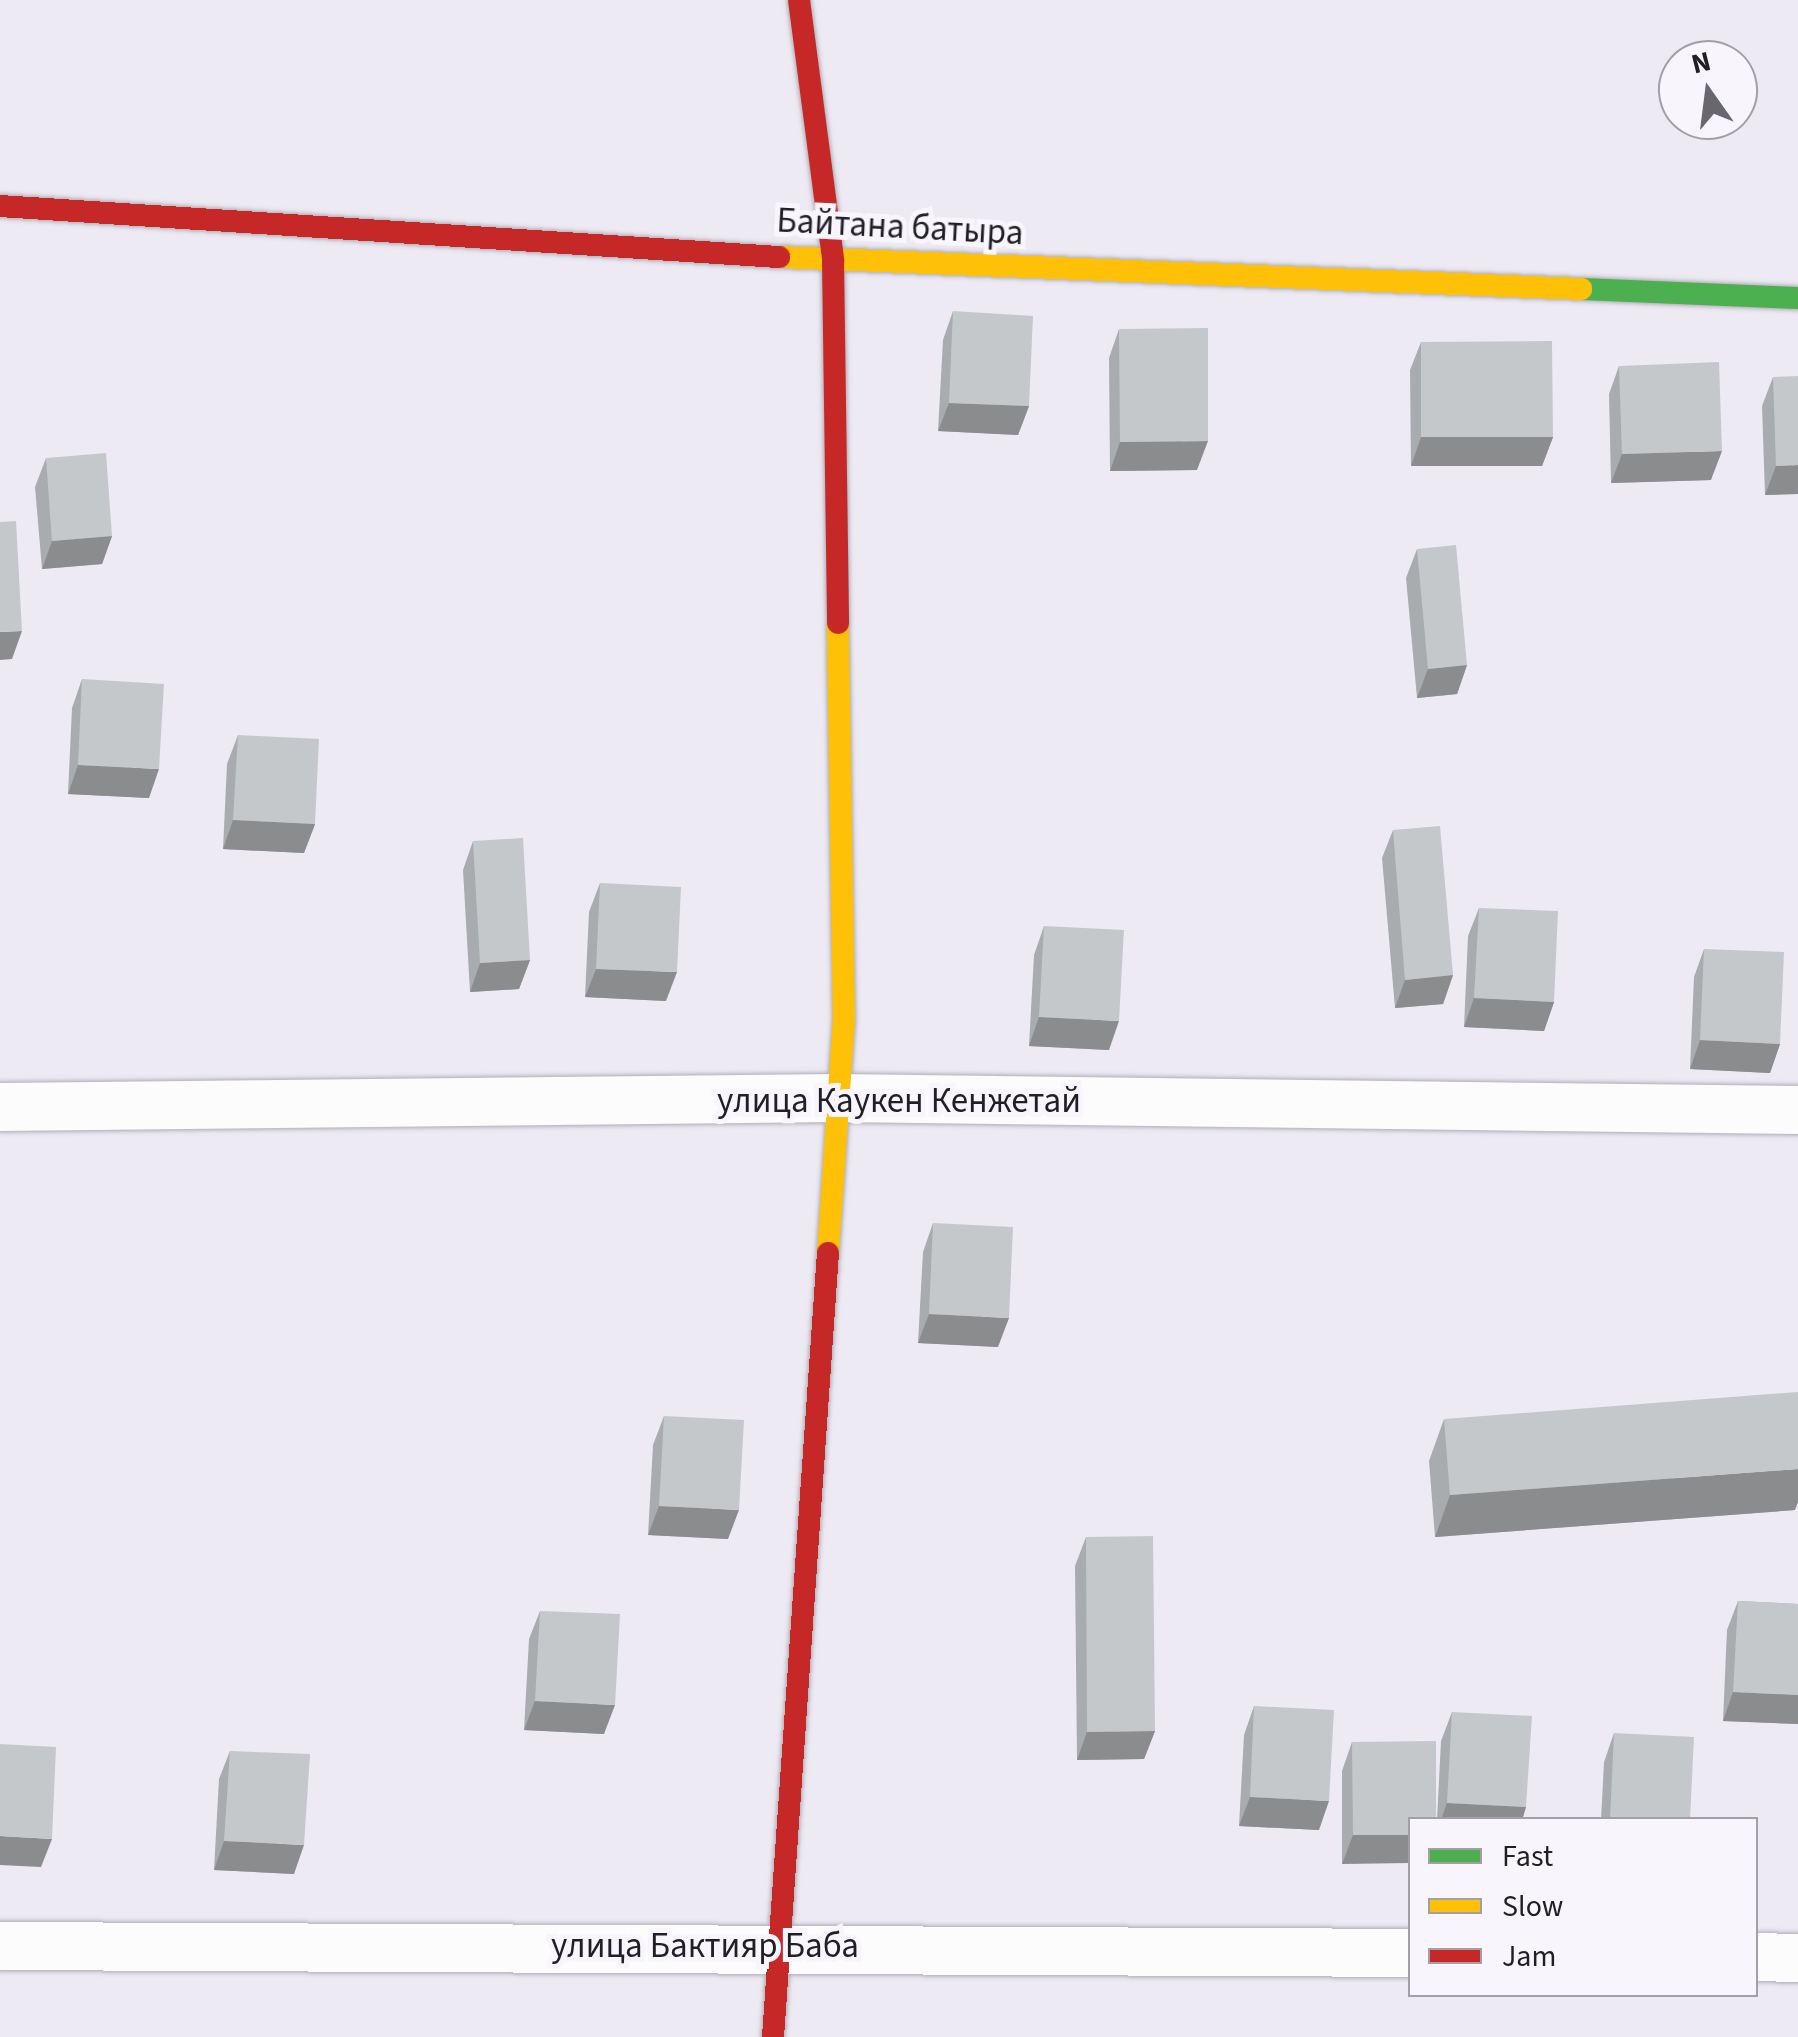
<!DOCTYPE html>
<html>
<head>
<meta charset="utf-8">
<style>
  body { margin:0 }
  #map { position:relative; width:1798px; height:2037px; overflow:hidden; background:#edeaf4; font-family:"Source Sans 3",sans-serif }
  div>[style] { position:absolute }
  .roads { filter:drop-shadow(0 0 2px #b0aeb5) drop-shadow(0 0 2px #b0aeb5) }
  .street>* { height:48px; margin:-24px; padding:0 24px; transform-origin:24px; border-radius:24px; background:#fcfcfd }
  .fast>* { height:22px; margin:-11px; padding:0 11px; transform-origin:11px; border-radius:11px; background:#4caf50 }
  .slow>* { height:22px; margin:-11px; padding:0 11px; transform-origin:11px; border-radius:11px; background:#ffc107 }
  .jam>* { height:22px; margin:-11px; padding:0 11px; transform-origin:11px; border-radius:11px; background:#c62828 }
  .wall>* { inset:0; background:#a9acae }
  .shaded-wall>* { inset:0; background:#8a8c8d }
  .building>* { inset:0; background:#c5c8ca }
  span { translate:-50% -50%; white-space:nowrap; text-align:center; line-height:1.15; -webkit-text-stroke:10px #f8f5fd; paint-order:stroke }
  .street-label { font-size:35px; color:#211f26 }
  .legend { position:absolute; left:1408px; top:1817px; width:350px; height:180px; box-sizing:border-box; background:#f8f5fd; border:2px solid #a29fa7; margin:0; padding:12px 18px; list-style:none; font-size:30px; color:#211f26 }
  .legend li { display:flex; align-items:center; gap:20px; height:50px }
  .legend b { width:50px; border:2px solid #a29fa7 }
  .north { position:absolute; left:1658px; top:40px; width:100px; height:100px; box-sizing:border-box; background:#f8f5fd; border:2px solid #a29fa7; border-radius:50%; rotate:346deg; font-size:28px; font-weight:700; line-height:40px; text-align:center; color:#211f26 }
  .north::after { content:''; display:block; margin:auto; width:35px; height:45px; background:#68666e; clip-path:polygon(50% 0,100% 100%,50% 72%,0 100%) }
</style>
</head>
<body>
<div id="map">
  <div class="roads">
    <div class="street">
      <i style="left:0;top:1107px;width:838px;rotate:-0.62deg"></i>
      <i style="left:838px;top:1098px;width:960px;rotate:0.72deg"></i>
      <i style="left:0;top:1946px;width:1410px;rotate:0.28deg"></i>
      <i style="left:1756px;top:1957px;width:42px;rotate:1.4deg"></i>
    </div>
    <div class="fast">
      <i style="left:1581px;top:289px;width:217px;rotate:2.4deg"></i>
    </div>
    <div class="slow">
      <i style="left:779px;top:257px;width:803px;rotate:2.28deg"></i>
      <i style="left:828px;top:1253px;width:233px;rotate:-86.1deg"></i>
      <i style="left:844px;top:1021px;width:398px;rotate:-90.9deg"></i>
    </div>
    <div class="jam">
      <i style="left:799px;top:0;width:262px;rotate:82.5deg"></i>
      <i style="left:833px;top:260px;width:363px;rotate:89.2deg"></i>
      <i style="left:0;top:206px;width:781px;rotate:3.75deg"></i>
      <i style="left:773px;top:2037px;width:786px;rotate:-85.99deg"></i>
    </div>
  </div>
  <div class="wall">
    <i style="clip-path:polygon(953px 311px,1029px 406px,1018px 435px,938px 431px,943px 340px)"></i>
    <i style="clip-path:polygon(1119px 329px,1197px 470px,1110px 471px,1109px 358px)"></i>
    <i style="clip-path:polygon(1421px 342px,1553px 437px,1542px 466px,1411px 466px,1410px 370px)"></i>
    <i style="clip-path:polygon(1619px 366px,1711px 480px,1611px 483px,1609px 394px)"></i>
    <i style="clip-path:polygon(1773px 377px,1798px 494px,1765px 495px,1762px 406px)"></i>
    <i style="clip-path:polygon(46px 458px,112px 536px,102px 564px,42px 569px,35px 487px)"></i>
    <i style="clip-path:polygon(1417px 549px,1467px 665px,1457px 694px,1417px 698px,1406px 578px)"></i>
    <i style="clip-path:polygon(82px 679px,149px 798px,68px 794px,72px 708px)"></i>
    <i style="clip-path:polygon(238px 735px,315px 824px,304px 853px,223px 849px,227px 764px)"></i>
    <i style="clip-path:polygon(1393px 830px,1453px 975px,1443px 1004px,1395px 1008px,1382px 858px)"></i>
    <i style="clip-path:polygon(473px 841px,530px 960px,519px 989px,470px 992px,463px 870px)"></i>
    <i style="clip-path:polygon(600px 883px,666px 1001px,585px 997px,589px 912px)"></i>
    <i style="clip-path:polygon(1479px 908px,1554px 1002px,1544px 1031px,1464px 1027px,1468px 936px)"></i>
    <i style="clip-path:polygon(1044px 926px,1109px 1050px,1029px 1046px,1034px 955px)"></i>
    <i style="clip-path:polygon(1704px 949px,1780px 1044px,1770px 1073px,1690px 1069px,1694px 977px)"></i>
    <i style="clip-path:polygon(933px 1223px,998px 1347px,918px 1343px,923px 1252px)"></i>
    <i style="clip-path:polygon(664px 1416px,728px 1539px,648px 1535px,653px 1445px)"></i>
    <i style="clip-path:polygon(1444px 1419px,1795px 1510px,1435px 1537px,1429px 1461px)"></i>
    <i style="clip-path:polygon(1086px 1537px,1155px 1731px,1144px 1759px,1077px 1760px,1075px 1566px)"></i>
    <i style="clip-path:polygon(1738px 1601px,1798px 1604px,1798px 1724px,1723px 1721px,1727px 1630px)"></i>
    <i style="clip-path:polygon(540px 1611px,604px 1734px,524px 1730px,529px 1639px)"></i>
    <i style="clip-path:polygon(1254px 1706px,1319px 1830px,1239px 1826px,1244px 1735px)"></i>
    <i style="clip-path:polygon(1452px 1712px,1526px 1807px,1522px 1820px,1437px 1820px,1441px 1741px)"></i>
    <i style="clip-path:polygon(1614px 1733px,1690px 1820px,1601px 1820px,1604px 1762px)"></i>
    <i style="clip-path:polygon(1352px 1742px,1436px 1820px,1342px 1864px,1342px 1771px)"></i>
    <i style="clip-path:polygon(230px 1751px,294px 1874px,214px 1870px,219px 1779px)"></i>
  </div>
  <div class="shaded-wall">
    <i style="clip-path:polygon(949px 403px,1029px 406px,1018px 435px,938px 431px)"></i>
    <i style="clip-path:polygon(1421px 437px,1553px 437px,1542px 466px,1411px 466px)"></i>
    <i style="clip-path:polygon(1208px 441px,1197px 470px,1110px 471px,1120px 442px)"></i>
    <i style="clip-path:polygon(1722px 451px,1711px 480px,1611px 483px,1622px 454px)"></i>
    <i style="clip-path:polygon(1798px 465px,1798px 494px,1765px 495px,1776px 466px)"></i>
    <i style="clip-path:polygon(112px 536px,102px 564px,42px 569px,52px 541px)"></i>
    <i style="clip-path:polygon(22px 631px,12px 659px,0 660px,0 632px)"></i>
    <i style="clip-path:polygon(1467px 665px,1457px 694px,1417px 698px,1428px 669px)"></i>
    <i style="clip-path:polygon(78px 765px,159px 769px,149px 798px,68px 794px)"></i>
    <i style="clip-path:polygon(233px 820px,315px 824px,304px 853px,223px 849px)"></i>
    <i style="clip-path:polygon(530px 960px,519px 989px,470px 992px,480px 963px)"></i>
    <i style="clip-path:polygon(596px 969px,677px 972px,666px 1001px,585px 997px)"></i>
    <i style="clip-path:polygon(1453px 975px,1443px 1004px,1395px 1008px,1405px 980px)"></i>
    <i style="clip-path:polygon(1474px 998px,1554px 1002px,1544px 1031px,1464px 1027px)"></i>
    <i style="clip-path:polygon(1039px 1017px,1119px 1021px,1109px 1050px,1029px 1046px)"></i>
    <i style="clip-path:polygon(1700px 1040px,1780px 1044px,1770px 1073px,1690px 1069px)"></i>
    <i style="clip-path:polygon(929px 1314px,1009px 1318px,998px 1347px,918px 1343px)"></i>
    <i style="clip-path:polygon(1798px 1469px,1798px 1502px,1795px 1510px,1435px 1537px,1450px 1495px)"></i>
    <i style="clip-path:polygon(659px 1506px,739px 1510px,728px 1539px,648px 1535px)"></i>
    <i style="clip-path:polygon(1733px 1692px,1798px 1695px,1798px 1724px,1723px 1721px)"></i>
    <i style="clip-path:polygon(535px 1701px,615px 1705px,604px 1734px,524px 1730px)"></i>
    <i style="clip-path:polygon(1155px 1731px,1144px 1759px,1077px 1760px,1087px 1732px)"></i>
    <i style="clip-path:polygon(1250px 1797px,1329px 1801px,1319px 1830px,1239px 1826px)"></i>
    <i style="clip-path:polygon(1447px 1803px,1526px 1807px,1522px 1820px,1441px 1820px)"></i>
    <i style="clip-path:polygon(1353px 1835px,1410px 1835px,1410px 1863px,1342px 1864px)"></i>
    <i style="clip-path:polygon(0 1836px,52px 1839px,41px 1867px,0 1865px)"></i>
    <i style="clip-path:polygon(224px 1841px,304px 1845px,294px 1874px,214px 1870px)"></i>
  </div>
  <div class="building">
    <i style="clip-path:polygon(953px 311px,1033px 316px,1029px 406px,949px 403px)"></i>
    <i style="clip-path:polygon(1208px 328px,1208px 441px,1120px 442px,1119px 329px)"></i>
    <i style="clip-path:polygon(1552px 341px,1553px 437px,1421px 437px,1421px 342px)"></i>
    <i style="clip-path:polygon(1719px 362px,1722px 451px,1622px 454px,1619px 366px)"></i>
    <i style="clip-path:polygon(1798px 376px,1798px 465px,1776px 466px,1773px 377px)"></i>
    <i style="clip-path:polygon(106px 453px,112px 536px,52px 541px,46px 458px)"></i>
    <i style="clip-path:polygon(16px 521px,22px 631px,0 632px,0 522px)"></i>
    <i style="clip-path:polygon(1456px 545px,1467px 665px,1428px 669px,1417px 549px)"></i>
    <i style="clip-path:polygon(82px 679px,164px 684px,159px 769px,78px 765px)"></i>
    <i style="clip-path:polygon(238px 735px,319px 739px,315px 824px,233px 820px)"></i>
    <i style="clip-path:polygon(1440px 826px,1453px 975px,1405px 980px,1393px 830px)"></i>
    <i style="clip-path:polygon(523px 838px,530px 960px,480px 963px,473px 841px)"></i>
    <i style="clip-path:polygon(600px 883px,681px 887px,677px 972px,596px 969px)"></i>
    <i style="clip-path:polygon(1479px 908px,1558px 911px,1554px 1002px,1474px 998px)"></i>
    <i style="clip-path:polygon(1044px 926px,1124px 930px,1119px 1021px,1039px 1017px)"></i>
    <i style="clip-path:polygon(1704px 949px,1784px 952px,1780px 1044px,1700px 1040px)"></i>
    <i style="clip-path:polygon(933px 1223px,1013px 1227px,1009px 1318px,929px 1314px)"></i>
    <i style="clip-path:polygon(1798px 1392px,1798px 1469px,1450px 1495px,1444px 1419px)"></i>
    <i style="clip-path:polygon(664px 1416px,744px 1420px,739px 1510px,659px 1506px)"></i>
    <i style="clip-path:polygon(1153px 1536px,1155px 1731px,1087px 1732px,1086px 1537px)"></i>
    <i style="clip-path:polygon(1738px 1601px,1798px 1604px,1798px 1695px,1733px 1692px)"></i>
    <i style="clip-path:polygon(540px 1611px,620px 1614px,615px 1705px,535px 1701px)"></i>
    <i style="clip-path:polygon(1254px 1706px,1334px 1710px,1329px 1801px,1250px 1797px)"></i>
    <i style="clip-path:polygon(1452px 1712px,1532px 1716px,1526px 1807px,1447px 1803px)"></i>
    <i style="clip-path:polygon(1614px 1733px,1694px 1737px,1690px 1820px,1610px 1820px)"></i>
    <i style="clip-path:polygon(1436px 1741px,1436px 1820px,1410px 1820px,1410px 1835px,1353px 1835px,1352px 1742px)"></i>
    <i style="clip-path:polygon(0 1744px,56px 1747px,52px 1839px,0 1836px)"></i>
    <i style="clip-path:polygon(230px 1751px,310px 1754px,304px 1845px,224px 1841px)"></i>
  </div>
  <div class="street-label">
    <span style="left:900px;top:227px;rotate:3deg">Байтана батыра</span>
    <span style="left:899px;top:1101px">улица Каукен Кенжетай</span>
    <span style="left:705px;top:1946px">улица Бактияр Баба</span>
  </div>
  <ul class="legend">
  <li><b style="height:12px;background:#4caf50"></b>Fast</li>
  <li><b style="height:12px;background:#ffc107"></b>Slow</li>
  <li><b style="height:12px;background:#c62828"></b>Jam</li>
  </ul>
  <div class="north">N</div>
</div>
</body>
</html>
